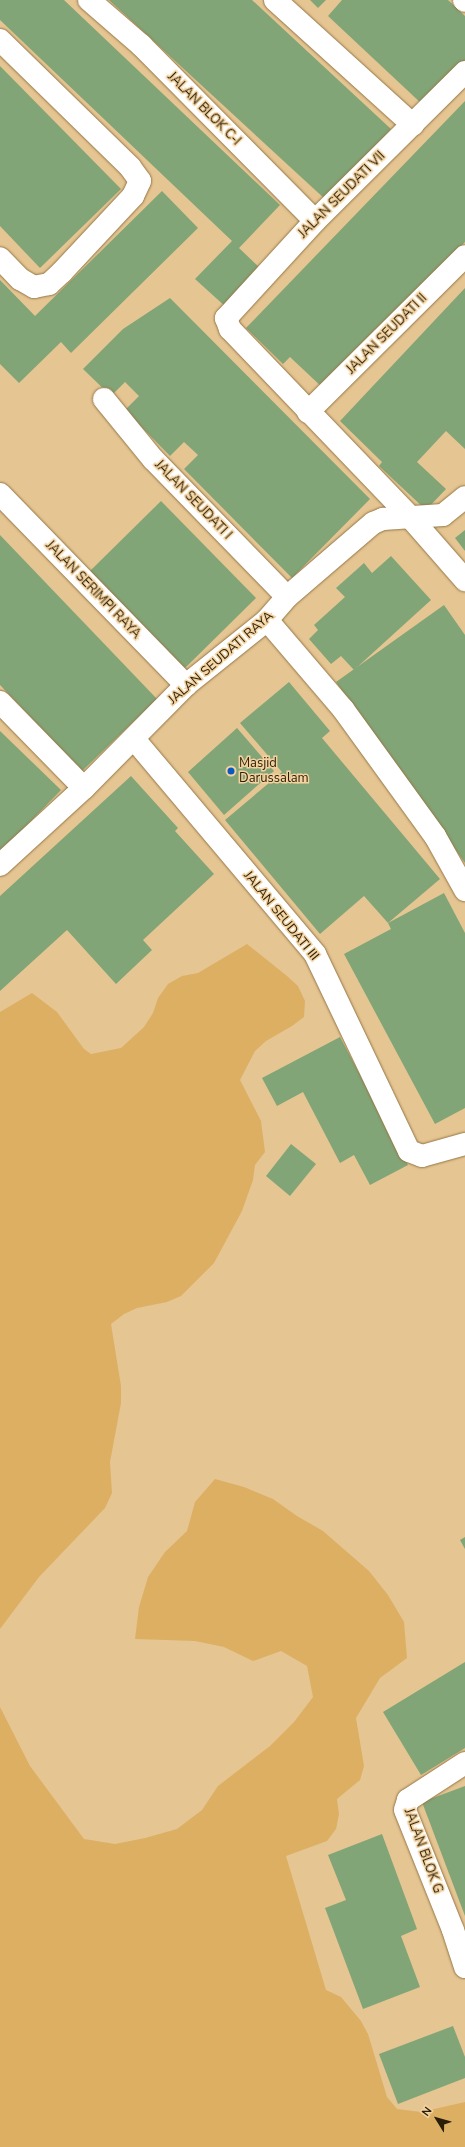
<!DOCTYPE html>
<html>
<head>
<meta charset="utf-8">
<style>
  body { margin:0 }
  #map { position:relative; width:465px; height:2147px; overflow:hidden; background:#e5c592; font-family:"Nunito Sans",sans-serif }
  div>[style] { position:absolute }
  .green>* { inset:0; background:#ddaf63 }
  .building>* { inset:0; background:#82a577 }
  .roads { filter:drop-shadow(0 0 1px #947746) drop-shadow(0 0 1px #947746) }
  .minor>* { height:22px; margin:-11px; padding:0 11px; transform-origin:11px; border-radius:11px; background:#fff }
  .dots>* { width:11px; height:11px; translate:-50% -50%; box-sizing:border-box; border:2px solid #f3d29f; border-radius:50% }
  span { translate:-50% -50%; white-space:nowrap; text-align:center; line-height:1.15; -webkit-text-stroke:3px #f3d29f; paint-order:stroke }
  .street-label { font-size:13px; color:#2a1e09 }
  .poi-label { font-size:13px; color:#2a1e09 }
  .left { translate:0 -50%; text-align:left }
  .north { position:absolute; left:417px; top:2099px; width:40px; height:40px; -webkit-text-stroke:3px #f3d29f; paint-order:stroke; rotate:307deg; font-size:11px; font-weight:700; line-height:16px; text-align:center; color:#2a1e09 }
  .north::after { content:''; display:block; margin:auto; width:14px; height:18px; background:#2a1e09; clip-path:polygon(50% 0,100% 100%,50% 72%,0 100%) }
</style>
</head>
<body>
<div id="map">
  <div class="green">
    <i style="clip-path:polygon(247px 944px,287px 976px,298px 986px,305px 1001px,304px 1017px,292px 1026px,266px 1041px,255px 1051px,240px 1080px,261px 1121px,265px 1152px,255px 1165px,253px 1180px,242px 1211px,214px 1263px,181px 1296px,167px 1302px,137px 1308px,124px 1314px,111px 1324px,121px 1386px,121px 1403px,110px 1462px,112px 1493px,105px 1508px,39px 1577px,0 1629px,0 1012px,32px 993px,57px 1012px,84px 1049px,91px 1054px,121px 1048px,144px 1027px,153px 1013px,158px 998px,168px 984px,182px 976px,198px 973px)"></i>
    <i style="clip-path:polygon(215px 1479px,244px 1487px,273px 1499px,297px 1516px,323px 1531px,369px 1571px,388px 1595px,404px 1622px,407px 1658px,380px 1678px,356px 1718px,364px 1766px,360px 1780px,337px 1799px,339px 1814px,336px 1829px,327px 1841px,286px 1856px,326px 1990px,341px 1997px,361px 2021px,368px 2034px,387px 2097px,397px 2109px,421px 2112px,465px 2102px,465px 2147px,0 2147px,0 1707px,30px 1766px,84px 1839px,115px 1844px,145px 1838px,177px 1829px,202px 1810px,218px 1786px,270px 1746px,294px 1722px,313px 1697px,307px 1666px,281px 1651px,253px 1661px,224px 1647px,195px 1641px,135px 1639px,139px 1607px,148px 1577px,165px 1552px,187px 1531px,195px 1502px)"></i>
  </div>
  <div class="building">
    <i style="clip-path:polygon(0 0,64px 0,280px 205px,239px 248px,262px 270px,227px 308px,195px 279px,232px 241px,0 20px)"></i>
    <i style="clip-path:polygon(109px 0,252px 0,391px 129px,326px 200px)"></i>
    <i style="clip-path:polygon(310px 0,326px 0,318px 8px)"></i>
    <i style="clip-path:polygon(342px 0,448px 0,465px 16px,465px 60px,423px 105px,328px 16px)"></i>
    <i style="clip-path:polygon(0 66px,121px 189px,40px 268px,0 226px)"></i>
    <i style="clip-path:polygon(465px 101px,465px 242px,324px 389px,290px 357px,283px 364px,246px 328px)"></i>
    <i style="clip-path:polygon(162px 191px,198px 228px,71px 353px,61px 342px,19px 383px,0 364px,0 280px,35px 316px)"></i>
    <i style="clip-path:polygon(465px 288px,465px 449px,446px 431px,417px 462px,446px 489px,426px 510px,379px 466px,382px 462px,340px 421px)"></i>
    <i style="clip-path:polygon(170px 298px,370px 499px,292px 578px,184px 469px,198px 455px,184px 442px,170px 456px,125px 410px,139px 396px,125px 382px,111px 396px,83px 369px,123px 329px)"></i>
    <i style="clip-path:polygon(161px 501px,256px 598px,185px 668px,90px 571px)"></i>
    <i style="clip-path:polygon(465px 530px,465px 551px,455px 538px)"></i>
    <i style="clip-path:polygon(0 535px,157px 699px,82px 771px,0 685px)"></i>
    <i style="clip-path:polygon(391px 556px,431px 600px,354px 670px,341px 656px,331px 664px,309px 639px,318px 630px,314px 625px,345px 597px,336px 588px,364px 563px,372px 573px)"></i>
    <i style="clip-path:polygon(444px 605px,465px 635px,465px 863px,336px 682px)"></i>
    <i style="clip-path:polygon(289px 682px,330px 731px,322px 738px,440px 879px,388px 923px,364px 896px,320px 934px,225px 820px,282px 772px,240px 723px)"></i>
    <i style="clip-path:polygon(237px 728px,274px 771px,224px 815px,188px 772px)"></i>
    <i style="clip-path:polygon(0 731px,61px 790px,0 853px)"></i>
    <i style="clip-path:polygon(131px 776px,178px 828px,175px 831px,214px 874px,143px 940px,152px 950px,116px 984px,67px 930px,0 991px,0 896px)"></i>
    <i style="clip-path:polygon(444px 893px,465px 933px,465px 1108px,435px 1124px,344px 954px,391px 929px,388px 923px)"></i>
    <i style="clip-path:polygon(340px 1037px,408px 1165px,370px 1185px,354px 1155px,340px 1163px,303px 1092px,277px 1106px,262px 1078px)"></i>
    <i style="clip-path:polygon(291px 1144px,316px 1164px,290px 1196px,266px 1176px)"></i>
    <i style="clip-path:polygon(465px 1537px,465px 1549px,460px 1540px)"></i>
    <i style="clip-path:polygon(465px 1662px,465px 1748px,421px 1775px,383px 1712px)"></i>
    <i style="clip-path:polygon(465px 1786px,465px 1916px,422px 1802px)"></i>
    <i style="clip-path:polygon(382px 1834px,417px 1929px,401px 1936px,420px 1987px,363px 2009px,325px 1908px,346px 1900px,328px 1855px)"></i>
    <i style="clip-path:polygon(453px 2026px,465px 2057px,465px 2078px,398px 2104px,379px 2054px)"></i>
  </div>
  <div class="roads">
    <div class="minor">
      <i style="left:89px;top:0;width:69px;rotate:40.9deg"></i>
      <i style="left:141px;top:45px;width:247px;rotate:45.3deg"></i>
      <i style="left:275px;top:0;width:186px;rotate:42.2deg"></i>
      <i style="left:464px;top:0;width:1px;rotate:45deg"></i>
      <i style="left:0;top:40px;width:182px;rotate:44.3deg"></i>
      <i style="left:130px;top:167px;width:17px;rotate:54deg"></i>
      <i style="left:140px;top:181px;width:17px;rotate:115deg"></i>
      <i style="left:133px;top:196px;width:104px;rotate:133.1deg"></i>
      <i style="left:62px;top:272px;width:18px;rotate:137deg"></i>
      <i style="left:49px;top:284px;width:15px;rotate:169deg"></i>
      <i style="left:34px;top:287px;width:16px;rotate:-150deg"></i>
      <i style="left:20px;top:279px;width:29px;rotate:-134deg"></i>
      <i style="left:465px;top:72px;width:211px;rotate:135.2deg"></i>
      <i style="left:315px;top:221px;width:132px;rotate:132.5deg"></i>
      <i style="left:226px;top:318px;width:12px;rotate:70deg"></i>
      <i style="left:230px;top:329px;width:260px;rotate:46.2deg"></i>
      <i style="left:410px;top:517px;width:84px;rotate:48.9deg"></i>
      <i style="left:104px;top:399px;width:77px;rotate:50.8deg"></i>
      <i style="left:153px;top:459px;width:192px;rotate:45.8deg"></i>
      <i style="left:308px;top:412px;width:221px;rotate:-44.8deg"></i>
      <i style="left:0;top:494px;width:267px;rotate:45.8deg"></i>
      <i style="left:267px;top:620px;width:117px;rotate:49.5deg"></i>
      <i style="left:343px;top:709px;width:157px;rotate:54.1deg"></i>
      <i style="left:435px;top:836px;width:62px;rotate:60.9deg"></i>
      <i style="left:0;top:702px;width:120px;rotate:45.7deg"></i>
      <i style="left:134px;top:739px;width:281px;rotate:49.9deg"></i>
      <i style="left:315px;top:954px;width:218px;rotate:64.5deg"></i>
      <i style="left:409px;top:1151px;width:14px;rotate:21deg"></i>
      <i style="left:422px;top:1156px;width:45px;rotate:-15.6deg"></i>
      <i style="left:0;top:865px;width:114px;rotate:-42.5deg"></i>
      <i style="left:84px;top:788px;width:145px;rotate:-45.3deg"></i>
      <i style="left:186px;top:685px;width:104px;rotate:-38.7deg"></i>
      <i style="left:267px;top:620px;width:30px;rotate:-49deg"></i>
      <i style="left:287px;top:597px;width:113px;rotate:-40.7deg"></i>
      <i style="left:373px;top:523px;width:11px;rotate:-22deg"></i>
      <i style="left:383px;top:519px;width:60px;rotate:-3.8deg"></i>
      <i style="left:443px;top:515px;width:28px;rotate:-39deg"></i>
      <i style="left:465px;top:1763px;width:68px;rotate:147deg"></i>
      <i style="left:408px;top:1800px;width:10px;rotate:107deg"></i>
      <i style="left:405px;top:1810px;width:129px;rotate:68.2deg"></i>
      <i style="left:453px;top:1930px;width:39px;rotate:72deg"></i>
    </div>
  </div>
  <div class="dots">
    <i style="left:231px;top:771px;background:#0959c3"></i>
  </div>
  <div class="street-label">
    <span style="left:204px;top:109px;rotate:45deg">JALAN BLOK C-I</span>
    <span style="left:342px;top:195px;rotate:-45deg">JALAN SEUDATI VII</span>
    <span style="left:387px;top:334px;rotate:-45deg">JALAN SEUDATI II</span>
    <span style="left:193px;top:500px;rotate:46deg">JALAN SEUDATI I</span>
    <span style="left:93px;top:590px;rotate:46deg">JALAN SERIMPI RAYA</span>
    <span style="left:221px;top:658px;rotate:-41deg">JALAN SEUDATI RAYA</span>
    <span style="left:281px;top:916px;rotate:51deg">JALAN SEUDATI III</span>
    <span style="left:423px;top:1851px;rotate:70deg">JALAN BLOK G</span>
  </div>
  <div class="poi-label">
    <span class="left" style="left:239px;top:771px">Masjid<br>Darussalam</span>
  </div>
  <div class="north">N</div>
</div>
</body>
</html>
